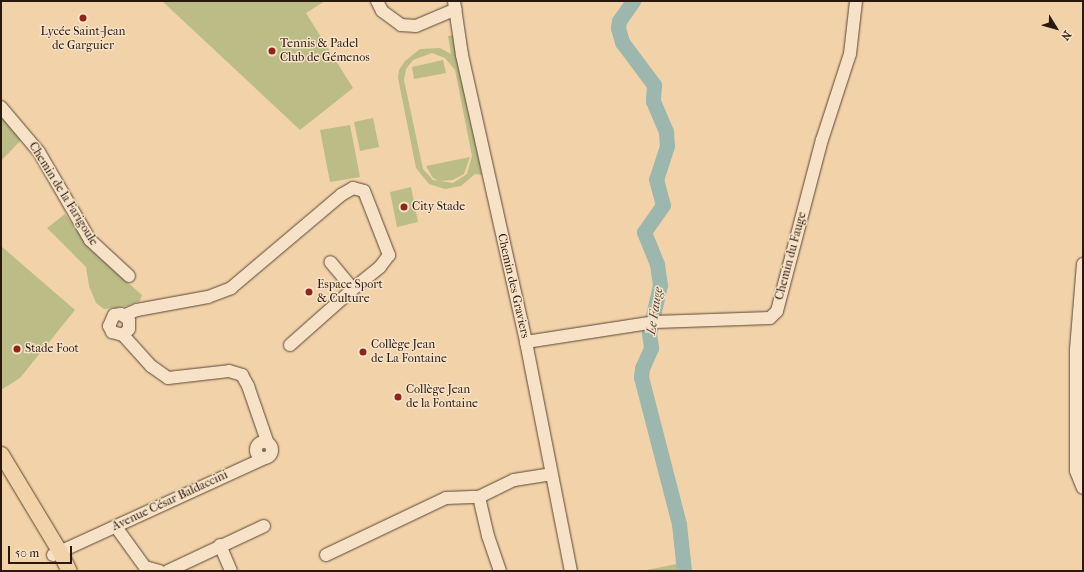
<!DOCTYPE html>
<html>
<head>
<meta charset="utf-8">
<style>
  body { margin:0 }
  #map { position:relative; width:1084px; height:572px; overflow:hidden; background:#f2d3a9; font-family:"IM FELL French Canon",serif }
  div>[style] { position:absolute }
  .green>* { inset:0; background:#bcbc87 }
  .river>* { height:15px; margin:-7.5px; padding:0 7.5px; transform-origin:7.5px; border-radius:7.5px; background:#9cb7ad }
  .roads { filter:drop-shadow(0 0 1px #5a4735) drop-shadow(0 0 1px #5a4735) }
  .minor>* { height:12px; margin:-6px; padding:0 6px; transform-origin:6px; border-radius:6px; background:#f7e2c7 }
  .minor>.ring { margin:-6px; padding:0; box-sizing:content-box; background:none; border:12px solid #f7e2c7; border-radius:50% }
  .major>* { height:15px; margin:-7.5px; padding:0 7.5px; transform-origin:7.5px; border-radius:7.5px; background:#f2d3a9 }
  .dots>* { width:11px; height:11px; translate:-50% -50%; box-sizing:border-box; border:2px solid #f7e2c7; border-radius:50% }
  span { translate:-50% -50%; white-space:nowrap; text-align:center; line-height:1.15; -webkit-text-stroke:3px #f7e2c7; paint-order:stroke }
  .poi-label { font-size:12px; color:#28180e }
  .left { translate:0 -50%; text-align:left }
  .street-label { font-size:12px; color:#28180e }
  .water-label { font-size:13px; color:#4b483e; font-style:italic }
  .frame { position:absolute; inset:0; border:2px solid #28180e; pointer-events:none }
  .north { position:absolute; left:1036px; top:8px; width:40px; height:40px; -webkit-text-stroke:3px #f7e2c7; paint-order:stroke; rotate:127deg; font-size:11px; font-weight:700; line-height:16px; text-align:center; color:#28180e }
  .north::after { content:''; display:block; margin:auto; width:14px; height:18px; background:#28180e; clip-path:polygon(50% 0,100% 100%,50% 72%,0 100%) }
  .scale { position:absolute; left:8px; top:546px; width:64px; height:18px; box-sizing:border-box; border:2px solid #28180e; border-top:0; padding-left:5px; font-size:12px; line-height:14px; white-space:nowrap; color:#28180e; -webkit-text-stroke:3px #f7e2c7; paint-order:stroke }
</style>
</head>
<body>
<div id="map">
  <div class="green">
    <i style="clip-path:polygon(162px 1px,325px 1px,306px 13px,353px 88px,300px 130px)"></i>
    <i style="clip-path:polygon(evenodd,454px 35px,482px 175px,475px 174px,461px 186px,445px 189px,429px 184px,416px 168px,398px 78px,399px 70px,405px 61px,420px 49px,440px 48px,451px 54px,448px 36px,454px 35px,432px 53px,445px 58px,455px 70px,472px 156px,467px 174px,453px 183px,433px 180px,423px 169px,404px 80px,406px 69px,413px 60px,432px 53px)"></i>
    <i style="clip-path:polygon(443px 60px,446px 73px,414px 79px,412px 67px)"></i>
    <i style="clip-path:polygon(1px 113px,23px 138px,1px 161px)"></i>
    <i style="clip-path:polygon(373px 118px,379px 147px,360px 151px,354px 122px)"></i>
    <i style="clip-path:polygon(350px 125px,360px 177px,330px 182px,320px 130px)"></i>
    <i style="clip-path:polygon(470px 157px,464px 174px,453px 180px,439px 181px,433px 178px,426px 166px)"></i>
    <i style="clip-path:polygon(411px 187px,418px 222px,397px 227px,390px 192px)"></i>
    <i style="clip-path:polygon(65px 214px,93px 252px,142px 295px,140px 301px,127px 306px,104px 309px,96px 303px,89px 286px,86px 267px,47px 228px)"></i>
    <i style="clip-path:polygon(1px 246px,75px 310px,20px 378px,1px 390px)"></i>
    <i style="clip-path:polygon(682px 563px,683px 571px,641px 571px)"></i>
  </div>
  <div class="river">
    <i style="left:633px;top:1px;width:24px;rotate:125deg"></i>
    <i style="left:619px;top:21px;width:7px;rotate:98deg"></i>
    <i style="left:618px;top:28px;width:15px;rotate:74deg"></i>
    <i style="left:622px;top:42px;width:54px;rotate:53.3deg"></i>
    <i style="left:654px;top:85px;width:16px;rotate:94deg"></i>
    <i style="left:653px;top:101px;width:34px;rotate:67deg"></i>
    <i style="left:666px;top:132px;width:14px;rotate:86deg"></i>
    <i style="left:667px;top:146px;width:35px;rotate:108deg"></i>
    <i style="left:656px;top:179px;width:27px;rotate:75deg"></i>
    <i style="left:663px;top:205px;width:33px;rotate:125deg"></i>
    <i style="left:644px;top:232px;width:35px;rotate:68deg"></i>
    <i style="left:657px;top:264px;width:21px;rotate:82deg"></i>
    <i style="left:660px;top:285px;width:49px;rotate:102.9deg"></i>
    <i style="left:649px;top:333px;width:15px;rotate:82deg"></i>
    <i style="left:651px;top:348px;width:22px;rotate:114deg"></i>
    <i style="left:642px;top:368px;width:9px;rotate:96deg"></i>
    <i style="left:641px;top:377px;width:152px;rotate:75.5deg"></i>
    <i style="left:679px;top:524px;width:47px;rotate:83.9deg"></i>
  </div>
  <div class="roads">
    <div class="minor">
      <i style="left:377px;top:1px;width:11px;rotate:63deg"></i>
      <i style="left:382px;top:11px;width:24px;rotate:36deg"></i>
      <i style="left:401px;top:25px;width:15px;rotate:4deg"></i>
      <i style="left:416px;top:26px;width:43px;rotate:-23deg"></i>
      <i style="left:454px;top:1px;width:55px;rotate:81.6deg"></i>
      <i style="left:462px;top:55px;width:294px;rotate:77.4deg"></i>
      <i style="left:526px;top:342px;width:233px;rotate:78.9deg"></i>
      <i style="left:1px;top:107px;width:59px;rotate:49.8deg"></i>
      <i style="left:39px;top:152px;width:102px;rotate:59.9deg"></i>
      <i style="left:90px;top:240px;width:53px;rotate:42.7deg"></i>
      <i style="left:1083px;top:264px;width:86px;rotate:94.7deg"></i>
      <i style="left:1076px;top:350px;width:121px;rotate:90deg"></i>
      <i style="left:1076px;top:471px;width:18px;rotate:68deg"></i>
      <i style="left:125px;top:315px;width:13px;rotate:-23deg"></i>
      <i style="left:137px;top:310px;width:72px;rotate:-10.4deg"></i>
      <i style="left:208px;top:297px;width:25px;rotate:-21deg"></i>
      <i style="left:231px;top:288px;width:144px;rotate:-40.2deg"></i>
      <i style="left:341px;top:195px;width:14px;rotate:-30deg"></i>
      <i style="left:353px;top:188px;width:11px;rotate:15deg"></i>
      <i style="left:364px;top:191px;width:69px;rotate:68.7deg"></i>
      <i style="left:389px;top:255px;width:15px;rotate:127deg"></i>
      <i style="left:380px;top:267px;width:35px;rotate:141deg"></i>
      <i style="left:353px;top:289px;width:35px;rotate:-130deg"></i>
      <i style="left:123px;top:335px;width:8px;rotate:-45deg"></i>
      <i style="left:129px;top:329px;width:9px;rotate:-90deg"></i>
      <i style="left:129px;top:320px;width:10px;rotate:-143deg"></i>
      <i style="left:121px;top:314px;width:7px;rotate:172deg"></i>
      <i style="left:114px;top:315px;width:12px;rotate:114deg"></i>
      <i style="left:109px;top:326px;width:7px;rotate:63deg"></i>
      <i style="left:112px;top:332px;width:11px;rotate:15deg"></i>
      <i style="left:123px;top:335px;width:42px;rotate:47.9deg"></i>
      <i style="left:151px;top:366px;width:21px;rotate:35deg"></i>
      <i style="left:168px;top:378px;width:61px;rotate:-6.5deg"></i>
      <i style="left:229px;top:371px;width:14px;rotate:17deg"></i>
      <i style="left:242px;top:375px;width:13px;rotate:61deg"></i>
      <i style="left:248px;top:386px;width:58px;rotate:70.9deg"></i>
      <i style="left:526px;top:342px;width:131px;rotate:-8.8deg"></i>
      <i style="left:655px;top:322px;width:115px;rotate:-2deg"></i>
      <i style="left:770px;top:318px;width:10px;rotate:-45deg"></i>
      <i style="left:777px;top:311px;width:177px;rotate:-75.3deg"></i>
      <i style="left:822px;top:140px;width:90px;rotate:-72deg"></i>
      <i style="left:850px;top:54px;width:53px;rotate:-83.5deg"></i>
      <i style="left:290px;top:345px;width:84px;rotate:-41.6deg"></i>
      <i class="ring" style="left:256px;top:442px;width:4px;height:4px"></i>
      <i style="left:479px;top:497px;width:40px;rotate:77deg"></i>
      <i style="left:488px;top:536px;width:37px;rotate:71deg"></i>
      <i style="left:116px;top:527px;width:49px;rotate:54.1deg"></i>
      <i style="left:145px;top:567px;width:15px;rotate:16deg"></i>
      <i style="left:220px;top:545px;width:28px;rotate:67deg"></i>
      <i style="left:53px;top:555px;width:233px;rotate:-24.6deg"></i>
      <i style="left:326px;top:555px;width:133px;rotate:-25.4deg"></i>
      <i style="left:446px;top:498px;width:33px;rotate:-2deg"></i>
      <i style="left:479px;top:497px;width:39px;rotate:-26deg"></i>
      <i style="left:514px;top:480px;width:37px;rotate:-9deg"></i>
      <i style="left:168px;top:571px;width:106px;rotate:-25.1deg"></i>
    </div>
    <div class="major">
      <i style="left:1px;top:454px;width:114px;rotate:59deg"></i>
      <i style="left:60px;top:552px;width:21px;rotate:65deg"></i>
    </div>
  </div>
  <div class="dots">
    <i style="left:83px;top:18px;background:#8f2418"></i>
    <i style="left:272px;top:51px;background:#8f2418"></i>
    <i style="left:404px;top:207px;background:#8f2418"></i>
    <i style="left:309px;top:292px;background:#8f2418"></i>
    <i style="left:17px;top:349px;background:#8f2418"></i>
    <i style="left:363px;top:352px;background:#8f2418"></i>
    <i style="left:398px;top:397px;background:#8f2418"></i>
  </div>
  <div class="poi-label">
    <span style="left:83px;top:39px">Lycée Saint-Jean<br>de Garguier</span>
    <span class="left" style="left:280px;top:51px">Tennis &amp; Padel<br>Club de Gémenos</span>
    <span class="left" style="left:412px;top:207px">City Stade</span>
    <span class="left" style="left:317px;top:292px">Espace Sport<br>&amp; Culture</span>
    <span class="left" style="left:371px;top:352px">Collège Jean<br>de La Fontaine</span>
    <span class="left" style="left:25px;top:349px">Stade Foot</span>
    <span class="left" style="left:406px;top:397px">Collège Jean<br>de la Fontaine</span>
  </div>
  <div class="street-label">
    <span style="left:63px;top:194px;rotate:58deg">Chemin de la Farigoule</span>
    <span style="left:791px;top:256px;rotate:-75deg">Chemin du Fauge</span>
    <span style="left:513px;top:286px;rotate:77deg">Chemin des Graviers</span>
    <span style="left:170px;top:501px;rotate:-25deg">Avenue César Baldaccini</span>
  </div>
  <div class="water-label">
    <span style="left:655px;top:311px;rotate:-81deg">Le Fauge</span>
  </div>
  <div class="frame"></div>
  <div class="north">N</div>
  <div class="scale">50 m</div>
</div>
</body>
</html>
